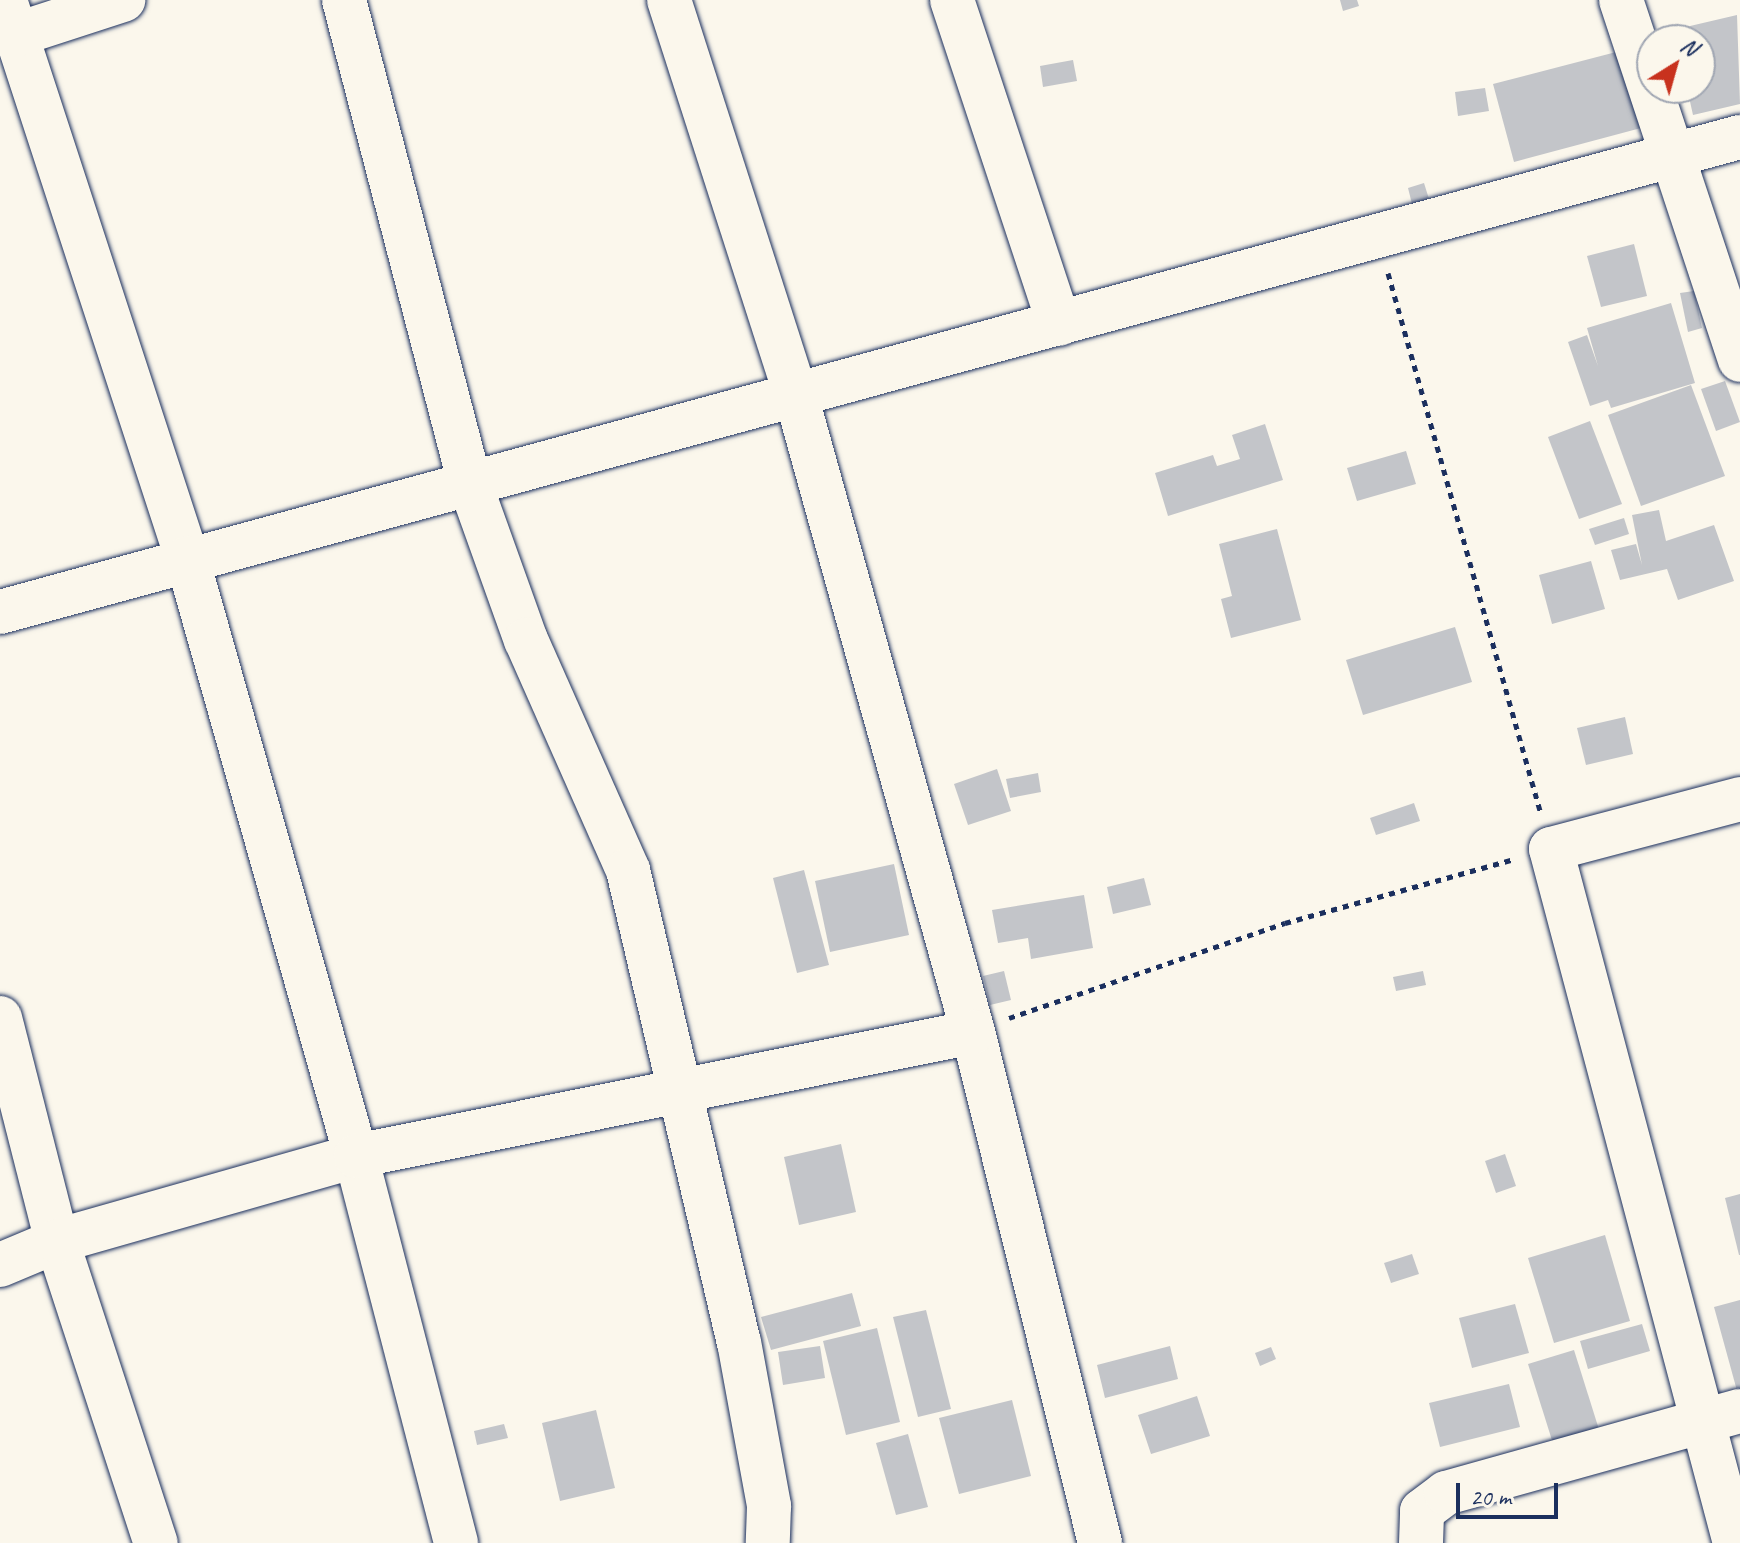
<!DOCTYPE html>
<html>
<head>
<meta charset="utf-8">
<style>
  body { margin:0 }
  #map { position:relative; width:1740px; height:1543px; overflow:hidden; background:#fbf7ec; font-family:Caveat,sans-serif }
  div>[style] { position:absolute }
  .building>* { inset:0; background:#c3c5c9 }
  .path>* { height:5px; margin-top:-2.5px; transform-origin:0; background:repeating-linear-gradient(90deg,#1b2f5e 0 6px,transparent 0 12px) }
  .roads { filter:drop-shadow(0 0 2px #1b2f5e) drop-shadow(0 0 2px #1b2f5e) }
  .minor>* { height:44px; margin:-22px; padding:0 22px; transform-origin:22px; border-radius:22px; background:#fbf7ec }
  span { translate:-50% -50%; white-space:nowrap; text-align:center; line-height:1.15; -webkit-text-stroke:6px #fbf7ec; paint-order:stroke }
  .north { position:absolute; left:1636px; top:24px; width:80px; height:80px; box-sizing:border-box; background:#fbf7ec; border:2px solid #a1a7b3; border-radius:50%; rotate:37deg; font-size:22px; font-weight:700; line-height:32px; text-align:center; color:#1b2f5e }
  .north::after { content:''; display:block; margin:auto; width:28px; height:36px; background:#c8321e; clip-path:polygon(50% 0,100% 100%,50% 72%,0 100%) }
  .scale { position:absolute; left:1456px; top:1483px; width:102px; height:36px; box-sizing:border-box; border:4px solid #1b2f5e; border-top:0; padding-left:10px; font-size:24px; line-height:28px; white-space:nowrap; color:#1b2f5e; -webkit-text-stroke:6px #fbf7ec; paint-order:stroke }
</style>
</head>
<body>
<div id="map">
  <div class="building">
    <i style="clip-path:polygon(1340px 0,1357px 0,1359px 6px,1343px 11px)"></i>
    <i style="clip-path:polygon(1737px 15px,1740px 104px,1693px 115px,1687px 88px,1700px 88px,1700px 40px,1675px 40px,1673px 30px)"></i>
    <i style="clip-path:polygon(1620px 51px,1641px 128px,1514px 162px,1493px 84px)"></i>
    <i style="clip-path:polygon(1073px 60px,1077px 81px,1043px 87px,1040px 66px)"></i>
    <i style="clip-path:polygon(1485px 88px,1489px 111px,1458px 116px,1455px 92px)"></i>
    <i style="clip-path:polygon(1424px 183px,1429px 199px,1412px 204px,1408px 188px)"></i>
    <i style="clip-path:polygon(1634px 244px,1647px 296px,1601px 307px,1587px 256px)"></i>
    <i style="clip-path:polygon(1694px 291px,1702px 328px,1688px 332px,1680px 293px)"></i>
    <i style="clip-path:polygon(1671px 303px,1695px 383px,1611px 408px,1608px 400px,1590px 406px,1568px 342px,1587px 335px,1598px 366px,1587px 328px)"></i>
    <i style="clip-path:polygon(1725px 381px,1740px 422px,1716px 431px,1701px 389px)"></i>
    <i style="clip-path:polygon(1691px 385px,1725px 476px,1641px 506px,1608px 415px)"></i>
    <i style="clip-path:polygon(1590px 421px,1622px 504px,1579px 519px,1548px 437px)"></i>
    <i style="clip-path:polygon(1265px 424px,1283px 480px,1168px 516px,1155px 473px,1213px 455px,1217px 466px,1240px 459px,1232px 435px)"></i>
    <i style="clip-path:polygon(1406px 451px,1416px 484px,1357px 501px,1347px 468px)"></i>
    <i style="clip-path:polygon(1659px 510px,1666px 541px,1714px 525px,1734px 581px,1678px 600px,1667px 569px,1620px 580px,1611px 550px,1636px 544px,1642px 565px,1632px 515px)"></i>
    <i style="clip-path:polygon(1624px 518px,1629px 534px,1595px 545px,1589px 529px)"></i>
    <i style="clip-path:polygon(1277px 529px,1301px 620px,1231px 638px,1221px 599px,1232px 596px,1219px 544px)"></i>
    <i style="clip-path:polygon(1591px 561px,1605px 609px,1552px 624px,1539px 575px)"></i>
    <i style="clip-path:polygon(1455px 627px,1472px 682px,1363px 715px,1346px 660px)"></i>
    <i style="clip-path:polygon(1625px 717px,1633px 754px,1586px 765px,1577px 728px)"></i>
    <i style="clip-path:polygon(997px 769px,1011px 811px,968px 825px,954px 784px)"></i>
    <i style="clip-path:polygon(1038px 773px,1041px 792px,1010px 798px,1006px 779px)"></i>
    <i style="clip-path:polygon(1414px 803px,1420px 821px,1376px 835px,1370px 818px)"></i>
    <i style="clip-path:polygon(894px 864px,909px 935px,830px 952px,815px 881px)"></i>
    <i style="clip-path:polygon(804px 870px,829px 965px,797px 973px,773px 878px)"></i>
    <i style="clip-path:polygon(1144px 878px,1151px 905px,1113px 914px,1107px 887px)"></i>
    <i style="clip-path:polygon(1084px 895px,1093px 948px,1031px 959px,1028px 938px,998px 943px,992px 910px)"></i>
    <i style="clip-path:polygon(1004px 971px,1011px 1000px,990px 1005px,983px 976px)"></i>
    <i style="clip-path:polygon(1423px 971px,1426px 985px,1396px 991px,1393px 977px)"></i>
    <i style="clip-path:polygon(841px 1144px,856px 1212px,799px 1225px,784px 1157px)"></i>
    <i style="clip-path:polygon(1505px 1154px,1516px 1186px,1496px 1193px,1485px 1161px)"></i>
    <i style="clip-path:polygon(1740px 1194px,1740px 1255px,1739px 1255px,1725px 1198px)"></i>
    <i style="clip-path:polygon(1605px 1235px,1630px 1321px,1554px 1343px,1528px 1258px)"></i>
    <i style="clip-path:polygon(1412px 1254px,1419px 1274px,1391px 1283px,1384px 1263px)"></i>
    <i style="clip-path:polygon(852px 1293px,861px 1326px,771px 1350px,761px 1317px)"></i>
    <i style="clip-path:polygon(1740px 1300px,1740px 1398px,1739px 1398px,1714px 1307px)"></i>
    <i style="clip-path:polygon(1515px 1304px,1529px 1353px,1472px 1368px,1459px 1318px)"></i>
    <i style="clip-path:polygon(926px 1310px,951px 1409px,918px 1417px,893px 1317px)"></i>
    <i style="clip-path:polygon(1642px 1324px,1650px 1351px,1588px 1369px,1580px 1341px)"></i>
    <i style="clip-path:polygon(877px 1328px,900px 1422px,846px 1435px,823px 1341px)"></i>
    <i style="clip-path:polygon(820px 1346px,825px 1378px,783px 1385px,778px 1352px)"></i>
    <i style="clip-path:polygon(1170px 1346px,1178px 1379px,1105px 1398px,1097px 1365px)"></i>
    <i style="clip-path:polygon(1271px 1347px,1276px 1359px,1260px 1366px,1255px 1353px)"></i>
    <i style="clip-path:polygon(1574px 1350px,1602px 1439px,1556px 1453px,1528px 1364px)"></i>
    <i style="clip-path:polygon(1509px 1384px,1520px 1427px,1440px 1447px,1429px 1403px)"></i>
    <i style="clip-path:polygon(1197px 1396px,1210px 1436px,1151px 1454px,1138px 1415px)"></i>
    <i style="clip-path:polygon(1012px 1400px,1031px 1476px,959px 1494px,939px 1418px)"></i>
    <i style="clip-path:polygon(596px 1410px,615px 1488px,560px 1501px,542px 1423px)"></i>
    <i style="clip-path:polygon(504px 1424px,508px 1438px,477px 1445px,474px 1431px)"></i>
    <i style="clip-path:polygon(908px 1434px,928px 1507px,896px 1515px,876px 1443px)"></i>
  </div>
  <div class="path">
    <i style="left:1388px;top:273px;width:562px;rotate:74.21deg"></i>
    <i style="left:1009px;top:1018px;width:292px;rotate:-19deg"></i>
    <i style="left:1285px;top:923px;width:238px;rotate:-15.6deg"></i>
  </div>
  <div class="roads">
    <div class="minor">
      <i style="left:5px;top:0;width:587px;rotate:71.94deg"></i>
      <i style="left:187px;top:558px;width:621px;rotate:74.22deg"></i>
      <i style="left:356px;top:1156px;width:400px;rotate:75.5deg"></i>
      <i style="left:344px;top:0;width:500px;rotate:75.41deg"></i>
      <i style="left:470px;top:484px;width:166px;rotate:70.3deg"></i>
      <i style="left:526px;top:640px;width:252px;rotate:66.1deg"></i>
      <i style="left:628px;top:870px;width:485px;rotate:76.8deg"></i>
      <i style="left:739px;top:1342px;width:167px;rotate:79.6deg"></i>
      <i style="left:769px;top:1506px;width:37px;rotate:92deg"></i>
      <i style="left:669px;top:0;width:419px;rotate:72.2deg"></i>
      <i style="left:797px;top:399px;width:657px;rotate:74.46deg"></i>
      <i style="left:973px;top:1032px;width:527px;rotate:76.04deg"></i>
      <i style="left:952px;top:0;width:341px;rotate:71.7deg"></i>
      <i style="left:1621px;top:0;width:379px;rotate:71.7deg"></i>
      <i style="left:15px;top:35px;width:114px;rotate:-18deg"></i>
      <i style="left:0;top:612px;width:1804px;rotate:-15.27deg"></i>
      <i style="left:0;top:1018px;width:230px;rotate:75.7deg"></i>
      <i style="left:57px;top:1241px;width:318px;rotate:71.9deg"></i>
      <i style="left:0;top:1265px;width:62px;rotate:-22.8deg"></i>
      <i style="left:57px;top:1241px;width:311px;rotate:-15.9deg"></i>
      <i style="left:356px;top:1156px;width:629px;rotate:-11.36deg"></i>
      <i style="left:1421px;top:1543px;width:32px;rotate:-88deg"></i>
      <i style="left:1422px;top:1511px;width:30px;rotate:-37deg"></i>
      <i style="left:1446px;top:1493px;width:305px;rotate:-15.6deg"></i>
      <i style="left:1735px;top:1543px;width:718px;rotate:-104.85deg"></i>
      <i style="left:1551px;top:849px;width:196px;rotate:-14.8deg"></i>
    </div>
  </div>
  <div class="north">N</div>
  <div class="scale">20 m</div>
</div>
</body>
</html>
